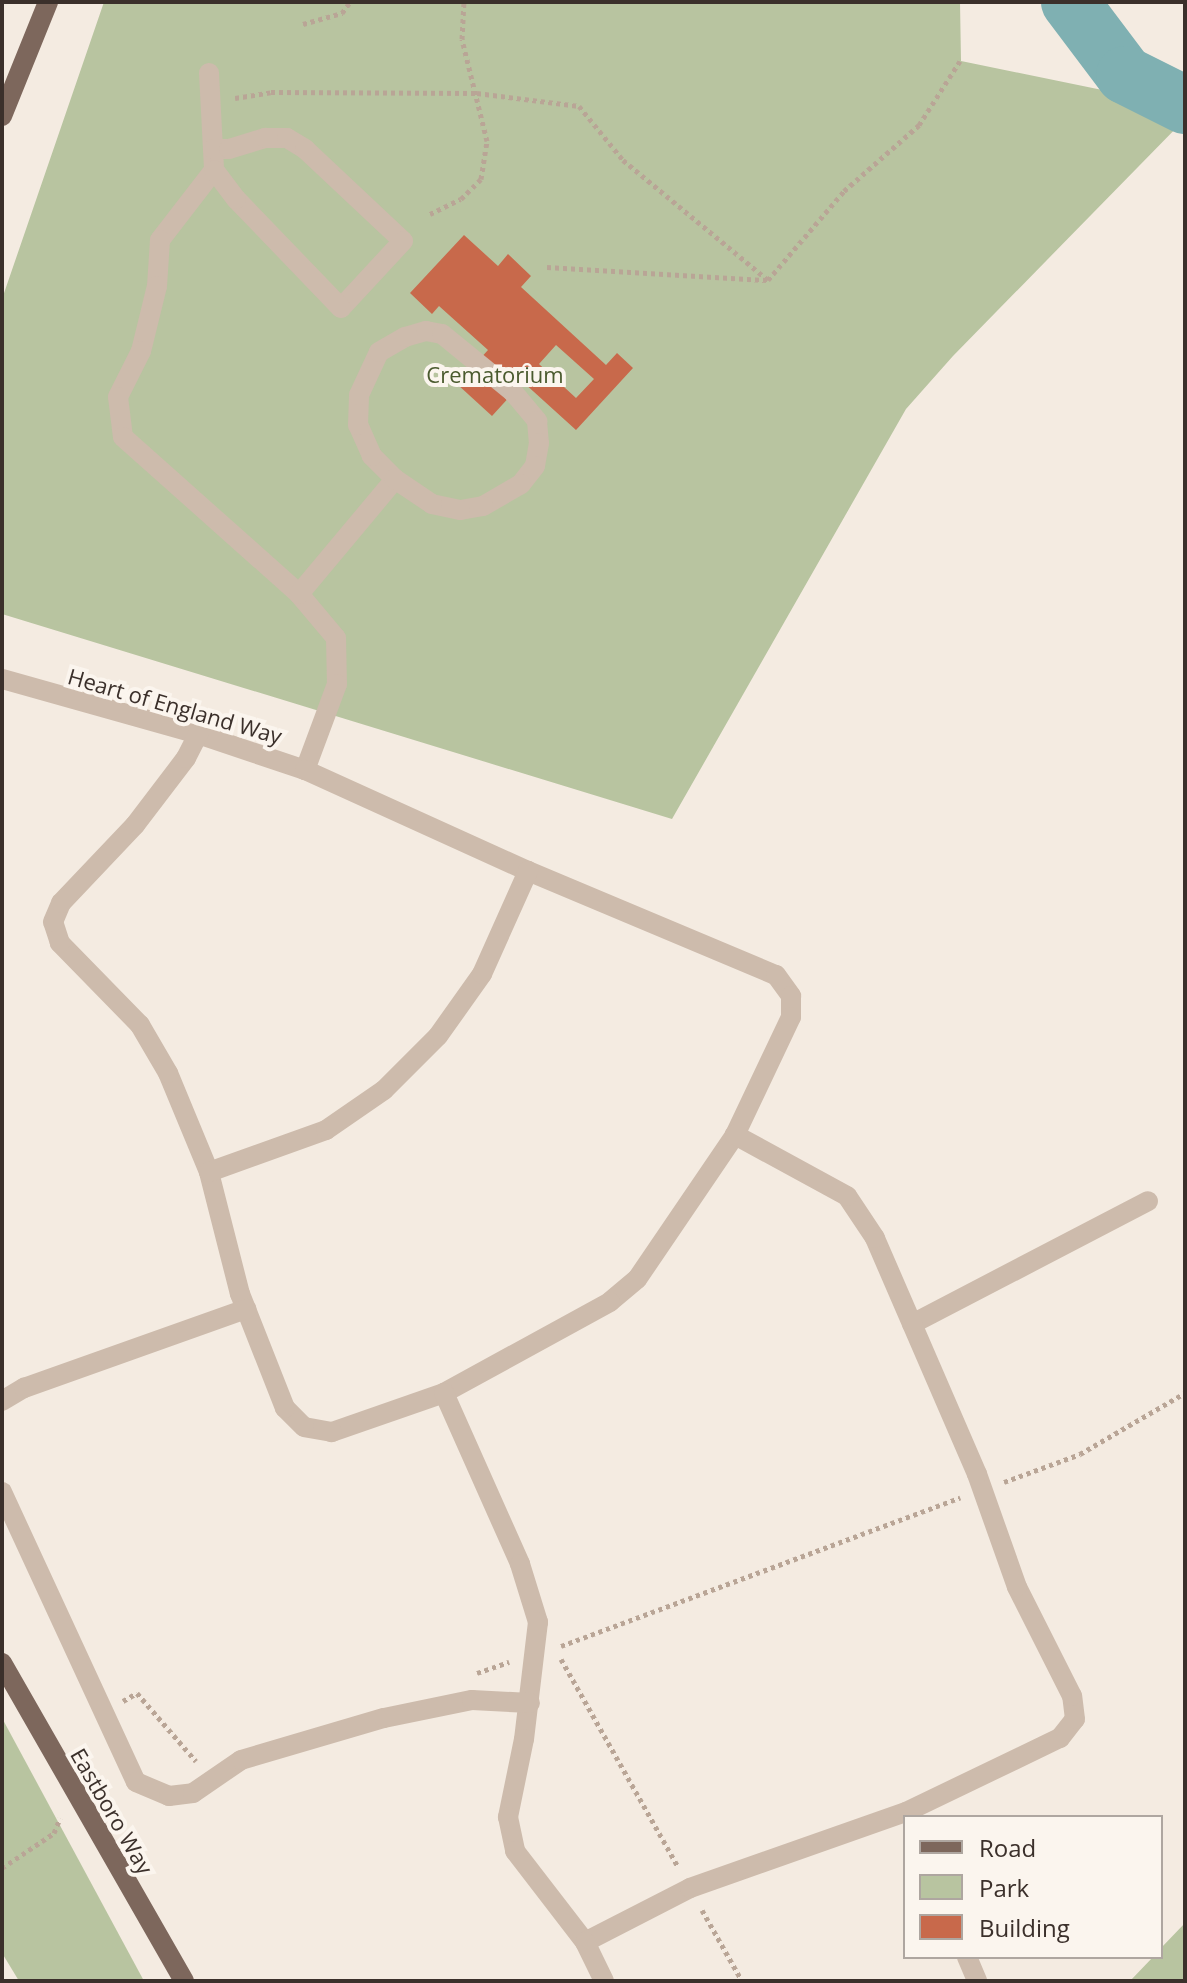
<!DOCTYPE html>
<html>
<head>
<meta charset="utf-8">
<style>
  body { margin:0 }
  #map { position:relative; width:1187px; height:1983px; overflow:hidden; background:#f4ebe1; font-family:"Open Sans",sans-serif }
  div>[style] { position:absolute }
  .green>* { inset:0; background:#b8c4a0 }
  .river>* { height:58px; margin:-29px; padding:0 29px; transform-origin:29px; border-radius:29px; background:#7fb0b2 }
  .building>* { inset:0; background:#c8694b }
  .path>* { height:5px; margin-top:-2.5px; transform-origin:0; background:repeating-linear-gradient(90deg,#b9a596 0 4px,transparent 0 8px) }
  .minor>* { height:20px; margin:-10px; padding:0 10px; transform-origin:10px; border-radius:10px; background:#cdbbac }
  .major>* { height:20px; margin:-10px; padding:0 10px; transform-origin:10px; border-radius:10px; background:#7d675c }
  span { translate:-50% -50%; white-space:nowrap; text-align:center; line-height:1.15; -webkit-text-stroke:8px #fbf5ee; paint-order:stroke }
  .park-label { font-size:22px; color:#4a5a2e }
  .street-label { font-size:22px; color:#3b302b }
  .frame { position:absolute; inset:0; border:4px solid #3b302b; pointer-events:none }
  .legend { position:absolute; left:903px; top:1815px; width:260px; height:144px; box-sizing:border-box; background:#fbf5ee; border:2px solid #aea6a0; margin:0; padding:10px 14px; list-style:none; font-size:24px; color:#3b302b }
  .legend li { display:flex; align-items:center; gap:16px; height:40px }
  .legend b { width:40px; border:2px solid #aea6a0 }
</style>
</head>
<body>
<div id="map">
  <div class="green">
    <i style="clip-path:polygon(104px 2px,960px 2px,961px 61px,1185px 107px,1185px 119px,953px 356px,906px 409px,672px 819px,2px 614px,2px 299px)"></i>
    <i style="clip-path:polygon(2px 1718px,144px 1981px,19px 1981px,2px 1953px)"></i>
    <i style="clip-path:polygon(1185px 1923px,1185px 1981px,1130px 1981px,1153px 1957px,1161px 1957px,1161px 1948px)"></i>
  </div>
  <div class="river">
    <i style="left:1070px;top:2px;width:91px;rotate:53deg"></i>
    <i style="left:1125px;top:75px;width:67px;rotate:26.6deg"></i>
  </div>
  <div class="building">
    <i style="clip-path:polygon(evenodd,464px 235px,498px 266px,508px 254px,531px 276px,521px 287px,606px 365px,617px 353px,633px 368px,576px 430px,523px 382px,492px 416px,457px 384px,488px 350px,439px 306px,432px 314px,410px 293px,464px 235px,556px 345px,594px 379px,576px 398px,539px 364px,556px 345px)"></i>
  </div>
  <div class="path">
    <i style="left:303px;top:24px;width:41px;rotate:-15.8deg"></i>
    <i style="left:342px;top:13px;width:14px;rotate:-54deg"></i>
    <i style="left:235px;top:98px;width:36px;rotate:-9deg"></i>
    <i style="left:271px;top:92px;width:206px;rotate:0.3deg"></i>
    <i style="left:477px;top:93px;width:103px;rotate:7.3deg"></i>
    <i style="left:579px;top:106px;width:70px;rotate:50.8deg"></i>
    <i style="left:623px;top:160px;width:188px;rotate:39.6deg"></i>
    <i style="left:430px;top:214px;width:34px;rotate:-26deg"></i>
    <i style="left:461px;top:199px;width:28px;rotate:-45deg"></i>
    <i style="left:481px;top:179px;width:38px;rotate:-81deg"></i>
    <i style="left:487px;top:141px;width:105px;rotate:-103.8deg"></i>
    <i style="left:462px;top:39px;width:37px;rotate:-87deg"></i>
    <i style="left:547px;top:267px;width:221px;rotate:3.4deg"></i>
    <i style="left:768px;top:280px;width:117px;rotate:-49.5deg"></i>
    <i style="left:844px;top:191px;width:100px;rotate:-41.3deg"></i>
    <i style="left:919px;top:125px;width:76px;rotate:-57.4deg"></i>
    <i style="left:1004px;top:1482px;width:81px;rotate:-20.2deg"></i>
    <i style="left:1080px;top:1454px;width:121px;rotate:-30.2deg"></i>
    <i style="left:561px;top:1646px;width:426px;rotate:-20.4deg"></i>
    <i style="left:561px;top:1659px;width:239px;rotate:60.6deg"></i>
    <i style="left:477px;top:1673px;width:34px;rotate:-19deg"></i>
    <i style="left:123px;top:1701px;width:16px;rotate:-30deg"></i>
    <i style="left:137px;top:1693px;width:90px;rotate:49.1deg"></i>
    <i style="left:2px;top:1868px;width:63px;rotate:-33.9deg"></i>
    <i style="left:54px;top:1833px;width:16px;rotate:-68deg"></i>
    <i style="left:702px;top:1910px;width:81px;rotate:60.6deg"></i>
  </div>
  <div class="minor">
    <i style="left:209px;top:73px;width:97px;rotate:87deg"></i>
    <i style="left:214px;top:170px;width:88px;rotate:127.6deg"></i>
    <i style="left:160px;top:240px;width:46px;rotate:93.7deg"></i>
    <i style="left:157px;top:286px;width:67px;rotate:103.8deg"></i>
    <i style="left:141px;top:351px;width:51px;rotate:116.6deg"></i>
    <i style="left:118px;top:397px;width:40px;rotate:82.9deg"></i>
    <i style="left:123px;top:437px;width:236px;rotate:41.7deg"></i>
    <i style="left:299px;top:594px;width:57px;rotate:49.9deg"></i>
    <i style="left:336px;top:638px;width:46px;rotate:88.8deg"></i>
    <i style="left:337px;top:684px;width:92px;rotate:110.4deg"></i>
    <i style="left:213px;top:149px;width:16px"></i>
    <i style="left:229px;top:149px;width:38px;rotate:-17deg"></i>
    <i style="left:265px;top:138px;width:22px"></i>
    <i style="left:287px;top:138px;width:21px;rotate:31deg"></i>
    <i style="left:305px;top:149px;width:134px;rotate:43.2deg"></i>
    <i style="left:403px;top:241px;width:91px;rotate:132.8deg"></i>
    <i style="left:341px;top:308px;width:151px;rotate:-133.9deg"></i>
    <i style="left:236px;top:199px;width:36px;rotate:-127deg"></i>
    <i style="left:299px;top:594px;width:150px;rotate:-50.1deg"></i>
    <i style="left:395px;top:479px;width:33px;rotate:-135deg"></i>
    <i style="left:372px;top:456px;width:34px;rotate:-114deg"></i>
    <i style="left:358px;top:425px;width:30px;rotate:-88deg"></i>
    <i style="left:359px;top:395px;width:47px;rotate:-65.1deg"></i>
    <i style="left:379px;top:352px;width:30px;rotate:-30deg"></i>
    <i style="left:405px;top:337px;width:22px;rotate:-16deg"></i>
    <i style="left:426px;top:331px;width:16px;rotate:11deg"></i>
    <i style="left:442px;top:334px;width:92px;rotate:39.2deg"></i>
    <i style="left:513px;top:392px;width:38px;rotate:50deg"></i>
    <i style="left:537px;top:421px;width:22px;rotate:85deg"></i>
    <i style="left:539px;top:443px;width:23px;rotate:100deg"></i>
    <i style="left:535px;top:466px;width:23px;rotate:128deg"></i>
    <i style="left:521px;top:484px;width:44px;rotate:149.9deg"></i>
    <i style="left:483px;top:506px;width:23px;rotate:170deg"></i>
    <i style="left:460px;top:510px;width:29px;rotate:-168deg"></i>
    <i style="left:432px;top:504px;width:45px;rotate:-146deg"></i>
    <i style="left:2px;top:679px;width:204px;rotate:15.7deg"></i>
    <i style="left:198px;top:734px;width:113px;rotate:18.6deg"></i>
    <i style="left:305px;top:770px;width:245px;rotate:24.4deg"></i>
    <i style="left:528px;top:871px;width:269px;rotate:22.8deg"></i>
    <i style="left:776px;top:975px;width:26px;rotate:54deg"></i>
    <i style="left:791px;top:996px;width:21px;rotate:90deg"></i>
    <i style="left:791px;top:1017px;width:131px;rotate:115.4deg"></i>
    <i style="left:735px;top:1135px;width:174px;rotate:124.2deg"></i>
    <i style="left:637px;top:1279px;width:35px;rotate:140deg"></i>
    <i style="left:610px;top:1302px;width:189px;rotate:151.3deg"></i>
    <i style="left:444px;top:1393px;width:119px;rotate:160.8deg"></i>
    <i style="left:332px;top:1432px;width:28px;rotate:-170deg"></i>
    <i style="left:304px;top:1427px;width:27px;rotate:-135deg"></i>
    <i style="left:285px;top:1408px;width:123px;rotate:-111.5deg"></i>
    <i style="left:240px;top:1294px;width:126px;rotate:-104.3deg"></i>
    <i style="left:209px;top:1172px;width:107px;rotate:-112.5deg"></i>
    <i style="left:168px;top:1073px;width:56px;rotate:-120.3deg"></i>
    <i style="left:140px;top:1025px;width:115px;rotate:-134.3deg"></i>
    <i style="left:60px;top:943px;width:22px;rotate:-108deg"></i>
    <i style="left:53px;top:922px;width:21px;rotate:-67deg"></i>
    <i style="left:61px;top:903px;width:108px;rotate:-46.5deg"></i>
    <i style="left:135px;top:825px;width:84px;rotate:-52.7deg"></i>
    <i style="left:186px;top:758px;width:27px;rotate:-63deg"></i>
    <i style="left:209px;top:1172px;width:124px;rotate:-19.7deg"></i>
    <i style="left:326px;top:1130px;width:70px;rotate:-34.6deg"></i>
    <i style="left:384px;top:1090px;width:76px;rotate:-45deg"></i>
    <i style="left:438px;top:1036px;width:76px;rotate:-54.6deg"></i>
    <i style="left:482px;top:974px;width:113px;rotate:-65.9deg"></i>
    <i style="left:912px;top:1324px;width:266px;rotate:-27.5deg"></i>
    <i style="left:444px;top:1393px;width:187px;rotate:66deg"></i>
    <i style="left:520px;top:1564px;width:61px;rotate:72.8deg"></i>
    <i style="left:538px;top:1622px;width:118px;rotate:96.8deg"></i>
    <i style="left:524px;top:1739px;width:80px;rotate:101.6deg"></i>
    <i style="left:508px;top:1817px;width:35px;rotate:78deg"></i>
    <i style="left:515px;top:1851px;width:115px;rotate:52.4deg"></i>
    <i style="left:585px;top:1942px;width:118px;rotate:-27.2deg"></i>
    <i style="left:690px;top:1888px;width:229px;rotate:-19.4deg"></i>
    <i style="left:906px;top:1812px;width:171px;rotate:-25.7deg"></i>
    <i style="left:1060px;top:1738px;width:24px;rotate:-52deg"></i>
    <i style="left:1075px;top:1719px;width:23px;rotate:-97deg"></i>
    <i style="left:1072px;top:1696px;width:122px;rotate:-116.8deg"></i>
    <i style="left:1017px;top:1587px;width:120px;rotate:-109.5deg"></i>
    <i style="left:977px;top:1474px;width:257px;rotate:-113.4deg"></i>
    <i style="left:875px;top:1238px;width:50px;rotate:-123.7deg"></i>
    <i style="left:847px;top:1196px;width:128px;rotate:-151.4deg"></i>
    <i style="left:2px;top:1401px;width:26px;rotate:-31deg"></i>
    <i style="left:24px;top:1388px;width:236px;rotate:-19.6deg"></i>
    <i style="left:2px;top:1492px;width:319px;rotate:65.2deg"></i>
    <i style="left:136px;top:1782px;width:36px;rotate:23deg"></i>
    <i style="left:169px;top:1796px;width:24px;rotate:-7deg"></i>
    <i style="left:193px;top:1793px;width:58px;rotate:-34.5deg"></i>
    <i style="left:241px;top:1760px;width:149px;rotate:-16.4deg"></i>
    <i style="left:384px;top:1718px;width:90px;rotate:-11.6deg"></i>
    <i style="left:472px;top:1700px;width:58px;rotate:3deg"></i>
    <i style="left:585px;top:1942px;width:43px;rotate:64deg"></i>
    <i style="left:967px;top:1957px;width:26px;rotate:67deg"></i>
  </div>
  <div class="major">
    <i style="left:2px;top:116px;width:123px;rotate:-68deg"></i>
    <i style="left:2px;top:1663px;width:366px;rotate:60.2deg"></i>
  </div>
  <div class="park-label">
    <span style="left:495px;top:375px">Crematorium</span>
  </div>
  <div class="street-label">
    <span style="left:175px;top:706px;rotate:16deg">Heart of England Way</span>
    <span style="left:112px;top:1811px;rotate:60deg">Eastboro Way</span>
  </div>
  <div class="frame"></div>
  <ul class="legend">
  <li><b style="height:10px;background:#7d675c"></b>Road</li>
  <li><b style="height:22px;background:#b8c4a0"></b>Park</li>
  <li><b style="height:22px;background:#c8694b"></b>Building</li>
  </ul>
</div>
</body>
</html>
